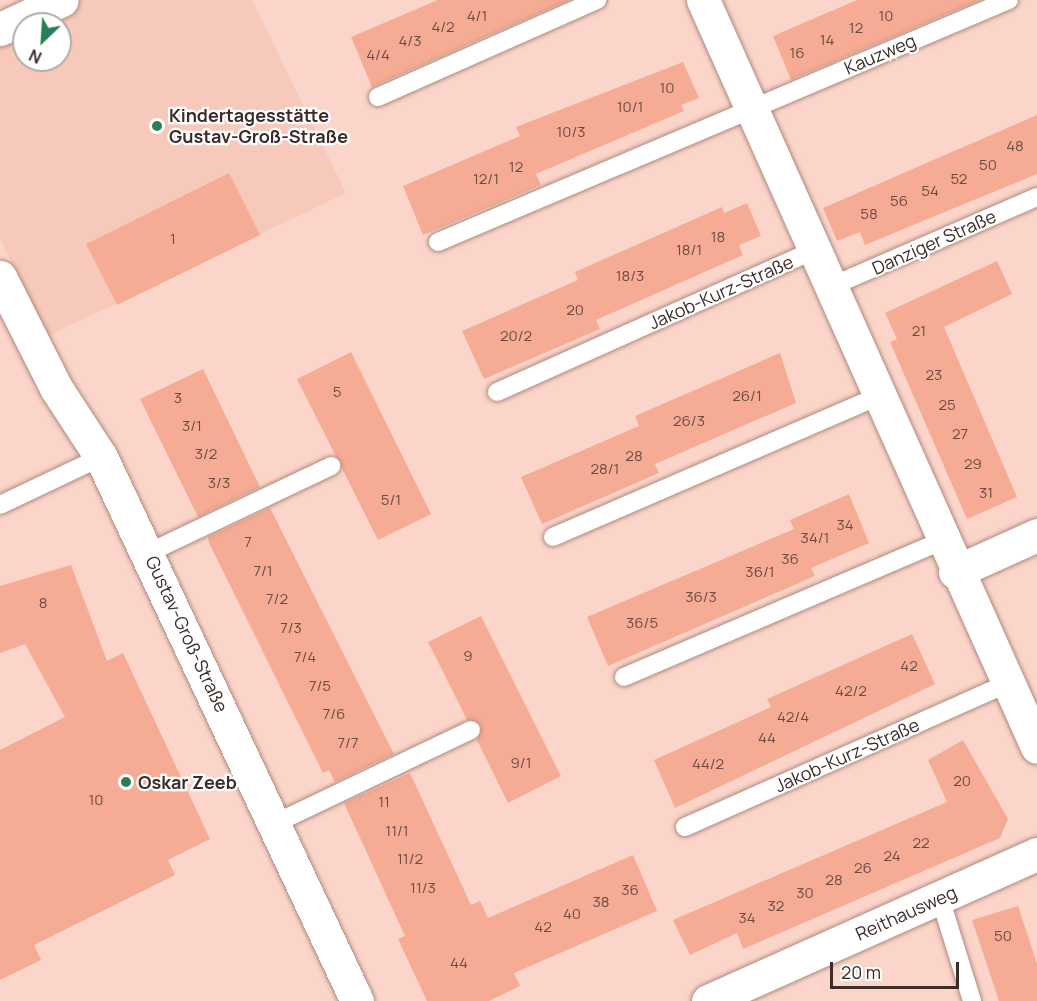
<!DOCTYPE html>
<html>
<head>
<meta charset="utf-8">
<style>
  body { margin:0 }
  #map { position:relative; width:1037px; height:1001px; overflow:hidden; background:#fcd5ca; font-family:Manrope,sans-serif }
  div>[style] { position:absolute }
  .built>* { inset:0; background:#f7c9bb }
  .building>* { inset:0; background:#f6ab94 }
  .roads { filter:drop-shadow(0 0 2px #ae8a7f) drop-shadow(0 0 2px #ae8a7f) }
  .lane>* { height:18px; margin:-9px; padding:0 9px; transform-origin:9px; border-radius:9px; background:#fff }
  .street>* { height:33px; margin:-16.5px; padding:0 16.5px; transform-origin:16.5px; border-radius:16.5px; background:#fff }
  .dots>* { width:16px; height:16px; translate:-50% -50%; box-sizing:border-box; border:3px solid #fff; border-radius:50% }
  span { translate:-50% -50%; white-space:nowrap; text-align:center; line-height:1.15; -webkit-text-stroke:4.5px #fff; paint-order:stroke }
  .number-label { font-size:15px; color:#6a4c43 }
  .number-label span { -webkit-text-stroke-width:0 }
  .street-label { font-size:18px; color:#3b2c28 }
  .poi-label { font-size:18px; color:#3b2c28; font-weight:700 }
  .left { translate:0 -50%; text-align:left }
  .north { position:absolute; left:12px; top:12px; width:60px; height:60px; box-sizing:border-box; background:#fff; border:2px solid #b1aba9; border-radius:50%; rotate:205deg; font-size:16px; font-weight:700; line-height:24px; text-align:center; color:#3b2c28 }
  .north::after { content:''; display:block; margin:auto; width:21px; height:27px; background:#278054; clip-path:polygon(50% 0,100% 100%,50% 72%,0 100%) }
  .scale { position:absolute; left:830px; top:962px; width:129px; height:27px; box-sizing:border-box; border:3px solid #3b2c28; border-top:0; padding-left:8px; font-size:18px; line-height:21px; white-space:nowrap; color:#3b2c28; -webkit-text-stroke:4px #fff; paint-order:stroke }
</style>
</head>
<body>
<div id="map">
  <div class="built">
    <i style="clip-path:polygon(evenodd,73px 0,252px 0,346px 193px,46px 337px,0 238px,0 33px,73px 0,24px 24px,60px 24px,60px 60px,24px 60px,24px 24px)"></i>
  </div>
  <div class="building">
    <i style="clip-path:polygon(438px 0,569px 0,372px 87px,351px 37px)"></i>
    <i style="clip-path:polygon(857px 0,980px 0,791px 80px,773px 36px)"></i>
    <i style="clip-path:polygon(683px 62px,699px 98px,681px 105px,684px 111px,536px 174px,541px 185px,423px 235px,403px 186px,520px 136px,516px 127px)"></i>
    <i style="clip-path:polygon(1037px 115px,1037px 174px,865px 245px,860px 232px,837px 241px,823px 208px)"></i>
    <i style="clip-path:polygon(229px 173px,260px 235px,117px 305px,86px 244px)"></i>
    <i style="clip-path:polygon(747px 203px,761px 236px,739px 245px,743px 255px,596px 320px,600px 329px,484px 379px,462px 331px,578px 280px,575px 272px,722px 207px,724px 213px)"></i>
    <i style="clip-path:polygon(997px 261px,1012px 294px,944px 327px,1017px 497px,967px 519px,890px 342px,897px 339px,885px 313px)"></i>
    <i style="clip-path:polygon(351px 352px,431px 514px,378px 540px,297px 379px)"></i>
    <i style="clip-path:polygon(780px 353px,796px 403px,655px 464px,659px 473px,542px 524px,521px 477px,639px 426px,635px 416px)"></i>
    <i style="clip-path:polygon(203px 369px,260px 487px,198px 517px,140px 399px)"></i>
    <i style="clip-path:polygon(849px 494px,869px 543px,811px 568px,815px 576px,608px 666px,587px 617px,794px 529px,790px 520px)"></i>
    <i style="clip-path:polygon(270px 508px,394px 754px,335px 782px,329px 770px,323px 773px,209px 543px,208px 537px)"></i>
    <i style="clip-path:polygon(71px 565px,107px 661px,123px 653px,210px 839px,168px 860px,175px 875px,34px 945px,41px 960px,0 980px,0 750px,65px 717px,25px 644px,0 653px,0 586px)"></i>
    <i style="clip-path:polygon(481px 616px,561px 776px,508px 803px,477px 740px,481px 725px,467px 720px,428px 642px)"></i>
    <i style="clip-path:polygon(912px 634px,935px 684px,675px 808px,654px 760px,771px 707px,767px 699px)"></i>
    <i style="clip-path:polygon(963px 740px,1008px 819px,1000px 838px,743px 949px,737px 933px,690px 955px,673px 920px,947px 802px,928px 760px)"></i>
    <i style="clip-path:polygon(410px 773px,471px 905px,480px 901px,488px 918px,633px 855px,657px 911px,514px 973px,520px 986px,489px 1001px,427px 1001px,398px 939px,405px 936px,344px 803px)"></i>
    <i style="clip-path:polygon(1018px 906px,1037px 964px,1037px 1001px,999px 1001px,972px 920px)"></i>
  </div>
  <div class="roads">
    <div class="lane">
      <i style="left:378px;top:97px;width:240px;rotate:-23.9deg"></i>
      <i style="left:438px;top:242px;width:620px;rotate:-22.97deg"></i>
      <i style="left:830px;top:287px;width:226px;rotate:-23.5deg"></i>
      <i style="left:497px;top:392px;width:347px;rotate:-24.1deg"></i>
      <i style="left:0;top:505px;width:112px;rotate:-25.4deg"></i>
      <i style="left:553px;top:537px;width:353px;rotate:-23.4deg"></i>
      <i style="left:148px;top:553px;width:203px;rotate:-25.4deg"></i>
      <i style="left:624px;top:677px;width:346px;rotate:-23.2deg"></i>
      <i style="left:276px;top:823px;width:216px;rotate:-25.5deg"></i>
      <i style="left:685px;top:827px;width:354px;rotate:-24deg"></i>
      <i style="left:940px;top:898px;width:108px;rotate:72.7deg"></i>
    </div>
    <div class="street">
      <i style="left:703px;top:0;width:818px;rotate:65.91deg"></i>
      <i style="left:0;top:29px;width:68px;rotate:-25.1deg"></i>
      <i style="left:0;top:277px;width:124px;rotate:63.2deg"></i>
      <i style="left:56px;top:388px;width:82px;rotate:56.9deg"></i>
      <i style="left:101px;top:457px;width:601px;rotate:64.8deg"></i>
      <i style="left:955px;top:572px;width:90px;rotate:-24.3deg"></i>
      <i style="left:708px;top:1001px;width:360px;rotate:-24.1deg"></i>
    </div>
  </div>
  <div class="dots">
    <i style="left:157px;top:126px;background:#278054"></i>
    <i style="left:126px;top:782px;background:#278054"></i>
  </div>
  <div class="number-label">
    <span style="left:477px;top:16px">4/1</span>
    <span style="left:886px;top:16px">10</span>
    <span style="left:443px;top:27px">4/2</span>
    <span style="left:856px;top:28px">12</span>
    <span style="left:827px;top:40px">14</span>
    <span style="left:410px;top:41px">4/3</span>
    <span style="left:797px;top:53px">16</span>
    <span style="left:378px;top:55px">4/4</span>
    <span style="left:667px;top:88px">10</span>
    <span style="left:630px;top:107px">10/1</span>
    <span style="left:571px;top:132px">10/3</span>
    <span style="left:1015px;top:146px">48</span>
    <span style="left:988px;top:165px">50</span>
    <span style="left:516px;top:167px">12</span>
    <span style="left:486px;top:179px">12/1</span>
    <span style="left:959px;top:179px">52</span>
    <span style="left:930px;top:191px">54</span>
    <span style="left:899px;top:201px">56</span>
    <span style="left:869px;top:214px">58</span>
    <span style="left:718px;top:237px">18</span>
    <span style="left:173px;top:239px">1</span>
    <span style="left:689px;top:250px">18/1</span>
    <span style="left:630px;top:276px">18/3</span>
    <span style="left:575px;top:310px">20</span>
    <span style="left:919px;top:331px">21</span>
    <span style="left:516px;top:336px">20/2</span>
    <span style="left:934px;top:375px">23</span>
    <span style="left:337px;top:392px">5</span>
    <span style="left:747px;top:396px">26/1</span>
    <span style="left:178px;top:398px">3</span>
    <span style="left:947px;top:405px">25</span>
    <span style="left:689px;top:421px">26/3</span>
    <span style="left:192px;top:426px">3/1</span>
    <span style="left:960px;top:434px">27</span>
    <span style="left:206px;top:454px">3/2</span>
    <span style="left:634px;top:456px">28</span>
    <span style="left:973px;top:464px">29</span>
    <span style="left:605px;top:469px">28/1</span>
    <span style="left:219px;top:483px">3/3</span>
    <span style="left:986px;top:493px">31</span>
    <span style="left:391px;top:500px">5/1</span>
    <span style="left:845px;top:525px">34</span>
    <span style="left:815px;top:538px">34/1</span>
    <span style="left:248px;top:542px">7</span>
    <span style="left:790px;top:559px">36</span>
    <span style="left:263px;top:571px">7/1</span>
    <span style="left:760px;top:572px">36/1</span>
    <span style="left:701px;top:597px">36/3</span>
    <span style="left:277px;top:599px">7/2</span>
    <span style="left:43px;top:603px">8</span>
    <span style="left:642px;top:623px">36/5</span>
    <span style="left:291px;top:628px">7/3</span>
    <span style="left:468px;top:656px">9</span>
    <span style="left:305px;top:657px">7/4</span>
    <span style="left:909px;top:666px">42</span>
    <span style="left:320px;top:686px">7/5</span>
    <span style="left:851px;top:691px">42/2</span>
    <span style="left:334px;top:714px">7/6</span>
    <span style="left:793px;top:717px">42/4</span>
    <span style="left:767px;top:738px">44</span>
    <span style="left:348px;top:743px">7/7</span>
    <span style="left:521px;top:763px">9/1</span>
    <span style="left:708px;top:764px">44/2</span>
    <span style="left:962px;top:781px">20</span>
    <span style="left:96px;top:800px">10</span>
    <span style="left:384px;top:802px">11</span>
    <span style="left:397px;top:831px">11/1</span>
    <span style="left:921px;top:843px">22</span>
    <span style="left:892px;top:856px">24</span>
    <span style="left:410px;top:859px">11/2</span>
    <span style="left:863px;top:868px">26</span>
    <span style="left:834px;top:880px">28</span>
    <span style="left:423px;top:888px">11/3</span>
    <span style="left:630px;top:890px">36</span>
    <span style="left:805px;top:893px">30</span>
    <span style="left:601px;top:902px">38</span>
    <span style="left:776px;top:906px">32</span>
    <span style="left:572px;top:914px">40</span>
    <span style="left:747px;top:918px">34</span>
    <span style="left:543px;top:927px">42</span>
    <span style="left:1003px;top:936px">50</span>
    <span style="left:459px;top:963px">44</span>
  </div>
  <div class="street-label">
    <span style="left:880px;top:54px;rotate:-23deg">Kauzweg</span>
    <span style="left:934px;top:242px;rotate:-24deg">Danziger Straße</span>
    <span style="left:721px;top:292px;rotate:-24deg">Jakob-Kurz-Straße</span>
    <span style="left:187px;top:634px;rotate:65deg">Gustav-Groß-Straße</span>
    <span style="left:847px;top:755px;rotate:-24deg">Jakob-Kurz-Straße</span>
    <span style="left:906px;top:913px;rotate:-24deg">Reithausweg</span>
  </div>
  <div class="poi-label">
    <span class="left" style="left:169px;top:126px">Kindertagesstätte<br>Gustav-Groß-Straße</span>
    <span class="left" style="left:138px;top:782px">Oskar Zeeb</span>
  </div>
  <div class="north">N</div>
  <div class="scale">20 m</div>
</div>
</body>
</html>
